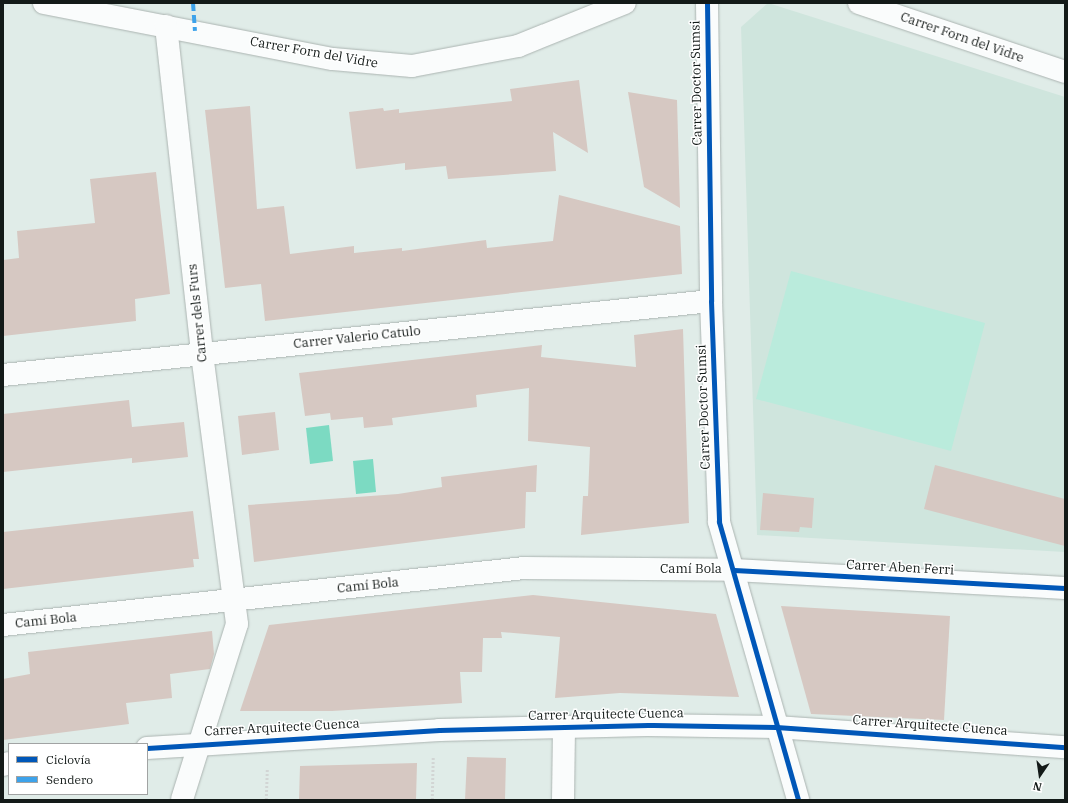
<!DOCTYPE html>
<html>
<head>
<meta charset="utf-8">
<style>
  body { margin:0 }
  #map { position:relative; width:1068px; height:803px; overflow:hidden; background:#e0ece8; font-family:"IBM Plex Serif",serif }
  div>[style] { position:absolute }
  .built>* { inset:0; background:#cfe5dd }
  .green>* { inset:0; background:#baebdc }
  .water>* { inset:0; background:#7cdac2 }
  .building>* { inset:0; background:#d6c8c2 }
  .path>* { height:2.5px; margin-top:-1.25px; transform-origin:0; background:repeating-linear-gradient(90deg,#d2d5d4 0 2px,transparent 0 4px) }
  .roads { filter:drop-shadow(0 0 1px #abb4b1) drop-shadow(0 0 1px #abb4b1) }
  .street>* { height:22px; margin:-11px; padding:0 11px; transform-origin:11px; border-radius:11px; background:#fafcfc }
  .quiet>* { height:4px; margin-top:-2px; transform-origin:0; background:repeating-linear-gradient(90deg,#3da2ea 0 8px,transparent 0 12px) }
  .cycleway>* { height:5px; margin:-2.5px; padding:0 2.5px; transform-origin:2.5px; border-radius:2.5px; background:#0057b8 }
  span { translate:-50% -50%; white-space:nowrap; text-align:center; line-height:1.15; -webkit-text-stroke:3px #fff; paint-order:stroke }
  .street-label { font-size:13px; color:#131a18 }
  .frame { position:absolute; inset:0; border:4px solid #131a18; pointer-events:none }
  .legend { position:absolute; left:8px; top:743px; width:140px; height:52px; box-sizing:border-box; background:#fff; border:1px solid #a1a3a3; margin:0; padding:5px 7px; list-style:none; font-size:12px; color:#131a18 }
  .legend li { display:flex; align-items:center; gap:8px; height:20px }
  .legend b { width:20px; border:1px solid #a1a3a3 }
  .north { position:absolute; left:1020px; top:755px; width:40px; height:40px; -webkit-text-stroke:3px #fff; paint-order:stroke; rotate:193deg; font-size:11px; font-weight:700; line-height:16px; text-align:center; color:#131a18 }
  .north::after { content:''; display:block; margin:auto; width:14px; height:18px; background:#131a18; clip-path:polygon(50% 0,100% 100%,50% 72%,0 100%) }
</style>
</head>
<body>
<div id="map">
  <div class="built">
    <i style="clip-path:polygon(768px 3px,1065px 97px,1065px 552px,757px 535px,741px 27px)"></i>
  </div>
  <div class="green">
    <i style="clip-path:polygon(791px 271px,985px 323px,951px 451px,756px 399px)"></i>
  </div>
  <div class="water">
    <i style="clip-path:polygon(329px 425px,333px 461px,310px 464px,306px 428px)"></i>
    <i style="clip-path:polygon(373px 459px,376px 492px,356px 494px,353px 461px)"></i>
  </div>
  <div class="building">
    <i style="clip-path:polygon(579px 80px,588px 153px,553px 132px,556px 171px,448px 179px,446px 166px,405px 170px,405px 163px,356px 169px,349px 112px,383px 108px,384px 111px,399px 109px,399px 113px,512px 101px,510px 89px)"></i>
    <i style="clip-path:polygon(628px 92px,677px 100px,680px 208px,644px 187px)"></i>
    <i style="clip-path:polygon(250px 106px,257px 209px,284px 206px,290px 254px,354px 246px,354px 253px,402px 248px,402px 251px,486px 240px,487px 248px,553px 241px,559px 195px,680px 226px,682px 274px,265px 321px,261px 284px,225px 288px,205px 110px)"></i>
    <i style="clip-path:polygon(156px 172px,170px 294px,135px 299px,136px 321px,3px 336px,3px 260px,19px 258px,17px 231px,95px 223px,90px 179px)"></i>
    <i style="clip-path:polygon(683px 329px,689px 523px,581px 535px,583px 496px,588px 496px,590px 447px,528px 441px,529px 388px,476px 395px,477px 407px,392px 418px,393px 425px,364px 428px,363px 417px,331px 420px,330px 413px,305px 416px,299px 373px,542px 345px,541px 357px,636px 367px,634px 335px)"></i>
    <i style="clip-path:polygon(129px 400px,132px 427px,184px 422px,188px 457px,132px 463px,132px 458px,3px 472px,3px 414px)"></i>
    <i style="clip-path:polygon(275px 412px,279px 450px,242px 455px,238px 416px)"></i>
    <i style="clip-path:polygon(537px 465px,536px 492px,526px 492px,525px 528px,254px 562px,248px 505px,398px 494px,442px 487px,441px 477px)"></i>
    <i style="clip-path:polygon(935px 465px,1065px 499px,1065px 546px,924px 509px)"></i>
    <i style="clip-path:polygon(763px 493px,814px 498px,812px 528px,800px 527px,799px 532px,760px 530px)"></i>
    <i style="clip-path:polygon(193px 511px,199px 559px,193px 559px,194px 567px,3px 589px,3px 532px)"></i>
    <i style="clip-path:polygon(533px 595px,716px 614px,739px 697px,620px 693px,555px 698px,560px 637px,501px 632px,502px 638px,483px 638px,482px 672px,460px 672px,462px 703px,332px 711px,240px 711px,269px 625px)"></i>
    <i style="clip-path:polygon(781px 606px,950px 616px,944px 720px,811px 714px)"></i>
    <i style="clip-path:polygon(212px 631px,214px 654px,210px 669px,170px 674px,172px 698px,126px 703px,129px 724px,3px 740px,3px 679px,30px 674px,28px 652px)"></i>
    <i style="clip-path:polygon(467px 757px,506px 758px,505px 800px,465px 800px)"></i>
    <i style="clip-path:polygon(417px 763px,416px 800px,299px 800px,300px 766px)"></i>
  </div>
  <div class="path">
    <i style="left:266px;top:800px;width:32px;rotate:-88deg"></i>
    <i style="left:432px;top:800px;width:43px;rotate:-88.7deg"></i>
  </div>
  <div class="roads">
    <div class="street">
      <i style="left:44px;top:3px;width:294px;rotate:11deg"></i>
      <i style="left:333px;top:59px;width:79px;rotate:5.1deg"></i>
      <i style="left:412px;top:66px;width:108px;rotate:-10.7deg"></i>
      <i style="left:518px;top:46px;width:115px;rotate:-21.9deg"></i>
      <i style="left:707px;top:3px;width:298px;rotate:89.2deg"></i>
      <i style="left:711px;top:301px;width:221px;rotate:87.9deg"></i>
      <i style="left:719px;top:522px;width:289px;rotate:74.1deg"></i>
      <i style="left:859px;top:3px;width:217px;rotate:18.5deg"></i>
      <i style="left:166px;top:26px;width:330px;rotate:83.7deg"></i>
      <i style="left:202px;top:354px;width:272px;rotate:82.6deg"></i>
      <i style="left:237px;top:624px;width:184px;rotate:107.4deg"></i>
      <i style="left:3px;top:375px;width:712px;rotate:-5.97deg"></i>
      <i style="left:3px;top:625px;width:524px;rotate:-6.24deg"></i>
      <i style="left:524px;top:568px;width:210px;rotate:0.5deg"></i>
      <i style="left:734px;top:570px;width:331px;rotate:3.1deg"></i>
      <i style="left:147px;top:748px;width:293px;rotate:-3.5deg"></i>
      <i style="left:439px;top:730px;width:209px;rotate:-1.4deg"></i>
      <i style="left:648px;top:725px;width:128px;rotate:0.9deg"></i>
      <i style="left:776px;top:727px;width:290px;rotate:4deg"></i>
      <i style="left:3px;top:765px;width:6px;rotate:-18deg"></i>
      <i style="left:563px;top:800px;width:74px;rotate:-89.2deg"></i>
    </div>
  </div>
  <div class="quiet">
    <i style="left:193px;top:3px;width:28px;rotate:86deg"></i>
  </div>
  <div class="cycleway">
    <i style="left:707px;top:3px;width:298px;rotate:89.2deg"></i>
    <i style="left:711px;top:301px;width:221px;rotate:87.9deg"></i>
    <i style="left:719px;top:522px;width:289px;rotate:74.1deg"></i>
    <i style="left:734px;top:570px;width:331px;rotate:3.1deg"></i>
    <i style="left:147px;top:748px;width:293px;rotate:-3.5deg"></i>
    <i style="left:439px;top:730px;width:209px;rotate:-1.4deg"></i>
    <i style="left:648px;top:725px;width:128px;rotate:0.9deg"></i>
    <i style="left:776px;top:727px;width:290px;rotate:4deg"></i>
  </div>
  <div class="street-label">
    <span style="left:962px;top:38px;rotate:19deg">Carrer Forn del Vidre</span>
    <span style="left:314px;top:53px;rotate:10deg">Carrer Forn del Vidre</span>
    <span style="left:697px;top:83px;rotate:-91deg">Carrer Doctor Sumsi</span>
    <span style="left:198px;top:313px;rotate:-96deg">Carrer dels Furs</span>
    <span style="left:357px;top:338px;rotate:-6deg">Carrer Valerio Catulo</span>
    <span style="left:704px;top:407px;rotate:-92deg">Carrer Doctor Sumsi</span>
    <span style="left:900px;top:568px;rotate:3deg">Carrer Aben Ferri</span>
    <span style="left:691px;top:569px">Camí Bola</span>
    <span style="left:368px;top:586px;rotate:-6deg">Camí Bola</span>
    <span style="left:46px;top:621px;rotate:-6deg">Camí Bola</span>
    <span style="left:606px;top:715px;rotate:-1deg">Carrer Arquitecte Cuenca</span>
    <span style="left:930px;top:726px;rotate:4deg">Carrer Arquitecte Cuenca</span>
    <span style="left:282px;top:728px;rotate:-3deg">Carrer Arquitecte Cuenca</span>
  </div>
  <div class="frame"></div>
  <ul class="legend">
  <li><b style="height:5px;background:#0057b8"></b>Ciclovía</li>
  <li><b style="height:5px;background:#3da2ea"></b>Sendero</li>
  </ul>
  <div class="north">N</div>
</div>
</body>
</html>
